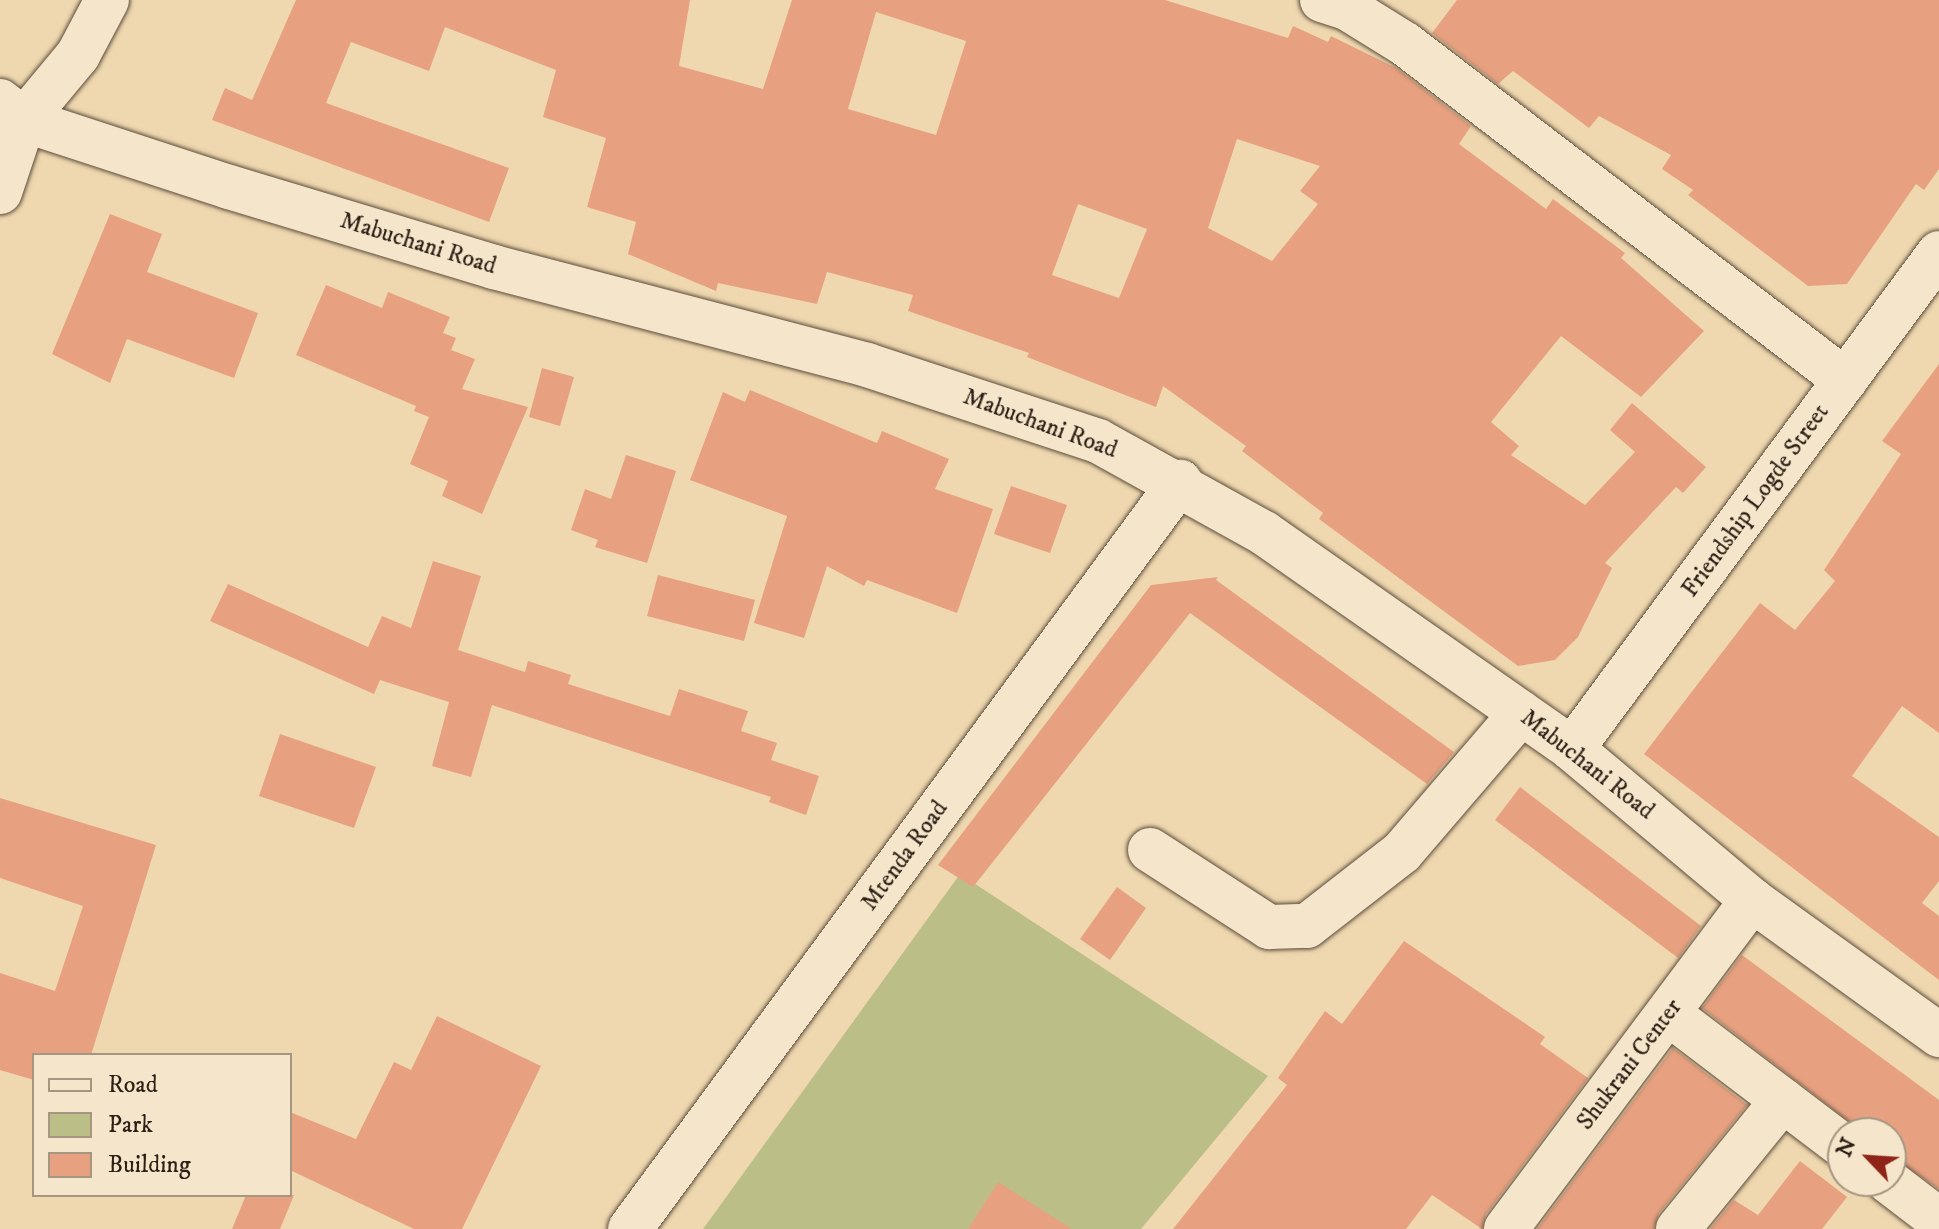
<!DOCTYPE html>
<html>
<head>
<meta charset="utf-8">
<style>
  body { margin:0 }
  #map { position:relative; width:1939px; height:1229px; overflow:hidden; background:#efd8af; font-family:"IM FELL DW Pica",serif }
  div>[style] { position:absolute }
  .green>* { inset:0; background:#bcbe88 }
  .building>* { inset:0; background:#e7a181 }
  .roads { filter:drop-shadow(0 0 2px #5d4d3c) drop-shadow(0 0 2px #5d4d3c) }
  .minor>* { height:44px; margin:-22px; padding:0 22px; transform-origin:22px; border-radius:22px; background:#f5e6cb }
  span { translate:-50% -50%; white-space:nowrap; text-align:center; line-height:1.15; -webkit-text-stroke:6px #f5e6cb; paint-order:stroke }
  .street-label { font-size:24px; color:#2c1f15 }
  .legend { position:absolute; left:32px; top:1053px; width:260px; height:144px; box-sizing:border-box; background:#f5e6cb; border:2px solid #a59682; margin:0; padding:10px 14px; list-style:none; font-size:24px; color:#2c1f15 }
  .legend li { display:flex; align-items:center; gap:16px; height:40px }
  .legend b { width:40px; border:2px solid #a59682 }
  .north { position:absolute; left:1827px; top:1117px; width:80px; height:80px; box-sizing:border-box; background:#f5e6cb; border:2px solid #a59682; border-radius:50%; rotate:295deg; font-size:22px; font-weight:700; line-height:32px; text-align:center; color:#2c1f15 }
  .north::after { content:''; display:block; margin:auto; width:28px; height:36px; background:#8f2418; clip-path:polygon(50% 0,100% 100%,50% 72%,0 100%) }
</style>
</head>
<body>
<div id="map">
  <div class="green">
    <i style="clip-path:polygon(960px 874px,1268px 1076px,1141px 1229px,703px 1229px)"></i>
  </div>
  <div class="building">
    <i style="clip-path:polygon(evenodd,296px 0,690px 0,679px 66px,763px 89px,792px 0,1165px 0,1288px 38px,1293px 26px,1328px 42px,1331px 36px,1396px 68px,1471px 126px,1459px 144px,1546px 209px,1553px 199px,1625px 253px,1621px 258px,1704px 331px,1641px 397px,1561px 336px,1491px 422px,1519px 446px,1511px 455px,1585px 505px,1635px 452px,1610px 430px,1632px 403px,1706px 467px,1683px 493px,1676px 487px,1605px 563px,1612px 568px,1578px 637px,1555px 660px,1518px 666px,1319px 519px,1323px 513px,1242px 451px,1246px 446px,1163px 386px,1156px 407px,1027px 357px,1029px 353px,908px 311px,913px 295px,827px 272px,817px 304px,718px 283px,716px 291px,628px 254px,636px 222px,587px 207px,606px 138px,543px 117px,556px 70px,445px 27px,429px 71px,351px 42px,326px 103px,509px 168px,489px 222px,212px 120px,225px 88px,252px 100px,296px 0,876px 12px,966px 41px,936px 135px,848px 109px,876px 12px,296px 0,1237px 139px,1320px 166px,1300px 191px,1318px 204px,1272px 261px,1208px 228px,1237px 139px,296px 0,1078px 204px,1147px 229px,1119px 298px,1052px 275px,1078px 204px)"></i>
    <i style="clip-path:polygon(1457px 0,1939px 0,1939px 169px,1924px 190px,1916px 184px,1847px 284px,1808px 286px,1688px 195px,1693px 190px,1662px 169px,1671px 155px,1599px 116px,1589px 128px,1513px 71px,1498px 84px,1432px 33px)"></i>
    <i style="clip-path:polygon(110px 214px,162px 234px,147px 272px,258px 313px,234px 378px,127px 339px,110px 383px,52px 354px)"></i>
    <i style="clip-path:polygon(326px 285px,382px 308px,388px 292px,450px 317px,443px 333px,456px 338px,451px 350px,475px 359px,462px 389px,528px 407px,482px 514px,442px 496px,448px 481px,410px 464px,429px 417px,414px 411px,416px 406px,296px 355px)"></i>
    <i style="clip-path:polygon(1939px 364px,1939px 733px,1902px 706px,1852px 776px,1939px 837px,1939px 881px,1922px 903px,1939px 916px,1939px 980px,1644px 754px,1760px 603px,1795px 630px,1835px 581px,1824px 570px,1901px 454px,1882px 441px)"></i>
    <i style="clip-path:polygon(542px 368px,574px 377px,560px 426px,529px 417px)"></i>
    <i style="clip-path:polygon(750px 390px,877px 443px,882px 431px,949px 459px,935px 489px,993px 509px,957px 613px,867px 580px,864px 586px,827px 566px,804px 638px,754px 623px,787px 516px,690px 480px,723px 392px,745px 402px)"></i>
    <i style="clip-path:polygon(626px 455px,676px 471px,647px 563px,595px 547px,598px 540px,571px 530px,585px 489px,611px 499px)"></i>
    <i style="clip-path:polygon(1011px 486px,1067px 505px,1050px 553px,994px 534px)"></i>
    <i style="clip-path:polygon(433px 561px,481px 576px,458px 650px,525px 672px,528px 661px,571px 675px,568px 684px,670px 716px,679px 689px,748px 711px,741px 731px,777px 743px,771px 760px,819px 776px,806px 815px,769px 802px,771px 797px,492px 705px,471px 777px,432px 766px,449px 702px,380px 680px,374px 694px,210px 621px,228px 584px,368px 647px,382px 616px,411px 628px)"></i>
    <i style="clip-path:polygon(658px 575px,755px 600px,744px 641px,647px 616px)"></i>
    <i style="clip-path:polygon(1218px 577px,1216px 580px,1454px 752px,1427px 784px,1190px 613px,973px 887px,938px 865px,1151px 585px)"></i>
    <i style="clip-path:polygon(280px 734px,376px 767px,354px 828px,259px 796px)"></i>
    <i style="clip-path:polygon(1520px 787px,1701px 926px,1678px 958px,1495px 820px)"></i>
    <i style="clip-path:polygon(0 798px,156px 845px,91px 1055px,34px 1055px,34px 1080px,0 1070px,0 973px,55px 991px,83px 906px,0 878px)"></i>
    <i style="clip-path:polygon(1117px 887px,1146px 908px,1110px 960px,1080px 939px)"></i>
    <i style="clip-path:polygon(1404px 941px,1545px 1037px,1540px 1044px,1588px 1078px,1486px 1214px,1482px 1229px,1432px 1195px,1406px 1229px,1173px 1229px,1287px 1085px,1278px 1078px,1325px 1011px,1342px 1024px)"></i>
    <i style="clip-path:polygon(1742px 955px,1939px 1100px,1939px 1189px,1891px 1156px,1891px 1133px,1864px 1133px,1702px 1008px)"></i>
    <i style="clip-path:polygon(437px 1016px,541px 1066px,462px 1229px,414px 1229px,290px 1170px,290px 1112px,356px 1139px,394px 1062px,411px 1070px)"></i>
    <i style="clip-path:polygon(1673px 1048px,1747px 1105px,1659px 1213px,1654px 1229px,1537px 1229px)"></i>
    <i style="clip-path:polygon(1800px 1161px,1847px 1197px,1822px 1229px,1710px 1229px,1734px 1200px,1758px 1215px)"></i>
    <i style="clip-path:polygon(998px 1182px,1072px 1229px,968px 1229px)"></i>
    <i style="clip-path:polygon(246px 1195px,294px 1195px,280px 1229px,232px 1229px)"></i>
  </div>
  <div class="roads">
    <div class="minor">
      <i style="left:1322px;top:0;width:26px;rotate:18deg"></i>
      <i style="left:1347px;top:8px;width:68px;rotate:31.8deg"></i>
      <i style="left:1405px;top:44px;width:554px;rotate:37.37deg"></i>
      <i style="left:0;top:101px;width:31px;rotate:38deg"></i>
      <i style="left:24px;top:120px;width:216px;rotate:18.1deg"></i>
      <i style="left:229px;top:187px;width:277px;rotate:16.8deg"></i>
      <i style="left:494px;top:267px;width:386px;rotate:14.7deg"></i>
      <i style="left:867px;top:365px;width:243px;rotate:18.2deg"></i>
      <i style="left:1098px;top:441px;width:190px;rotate:29deg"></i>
      <i style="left:1264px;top:533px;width:376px;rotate:35deg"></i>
      <i style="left:1572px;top:749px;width:235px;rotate:40deg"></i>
      <i style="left:1752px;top:900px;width:231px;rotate:35.8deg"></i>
      <i style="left:0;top:192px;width:76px;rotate:-71.6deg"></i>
      <i style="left:24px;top:120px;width:85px;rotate:-50.3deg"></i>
      <i style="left:78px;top:55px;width:62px;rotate:-62.2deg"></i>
      <i style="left:1572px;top:749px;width:617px;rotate:-53.5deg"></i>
      <i style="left:1150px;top:850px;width:142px;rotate:32.9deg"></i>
      <i style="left:1269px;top:927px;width:38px;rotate:-2deg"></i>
      <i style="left:1307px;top:926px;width:120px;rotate:-37.9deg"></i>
      <i style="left:1402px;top:852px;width:183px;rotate:-49.4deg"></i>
      <i style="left:1669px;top:1014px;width:218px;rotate:37.2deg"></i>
      <i style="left:1888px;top:1181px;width:64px;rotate:37.4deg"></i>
      <i style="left:630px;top:1229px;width:928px;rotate:-53.64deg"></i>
      <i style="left:1506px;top:1229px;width:411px;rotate:-53.2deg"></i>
      <i style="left:1678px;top:1229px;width:166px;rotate:-50.9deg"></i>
    </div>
  </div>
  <div class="street-label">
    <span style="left:418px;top:244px;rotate:17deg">Mabuchani Road</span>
    <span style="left:1040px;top:424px;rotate:20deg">Mabuchani Road</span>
    <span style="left:1756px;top:501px;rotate:-54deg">Friendship Logde Street</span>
    <span style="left:1587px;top:765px;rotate:38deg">Mabuchani Road</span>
    <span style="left:905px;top:856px;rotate:-54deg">Mtenda Road</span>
    <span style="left:1630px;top:1065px;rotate:-53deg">Shukrani Center</span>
  </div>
  <ul class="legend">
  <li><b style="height:10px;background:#f5e6cb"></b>Road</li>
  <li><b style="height:22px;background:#bcbe88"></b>Park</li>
  <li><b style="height:22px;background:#e7a181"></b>Building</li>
  </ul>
  <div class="north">N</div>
</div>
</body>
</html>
